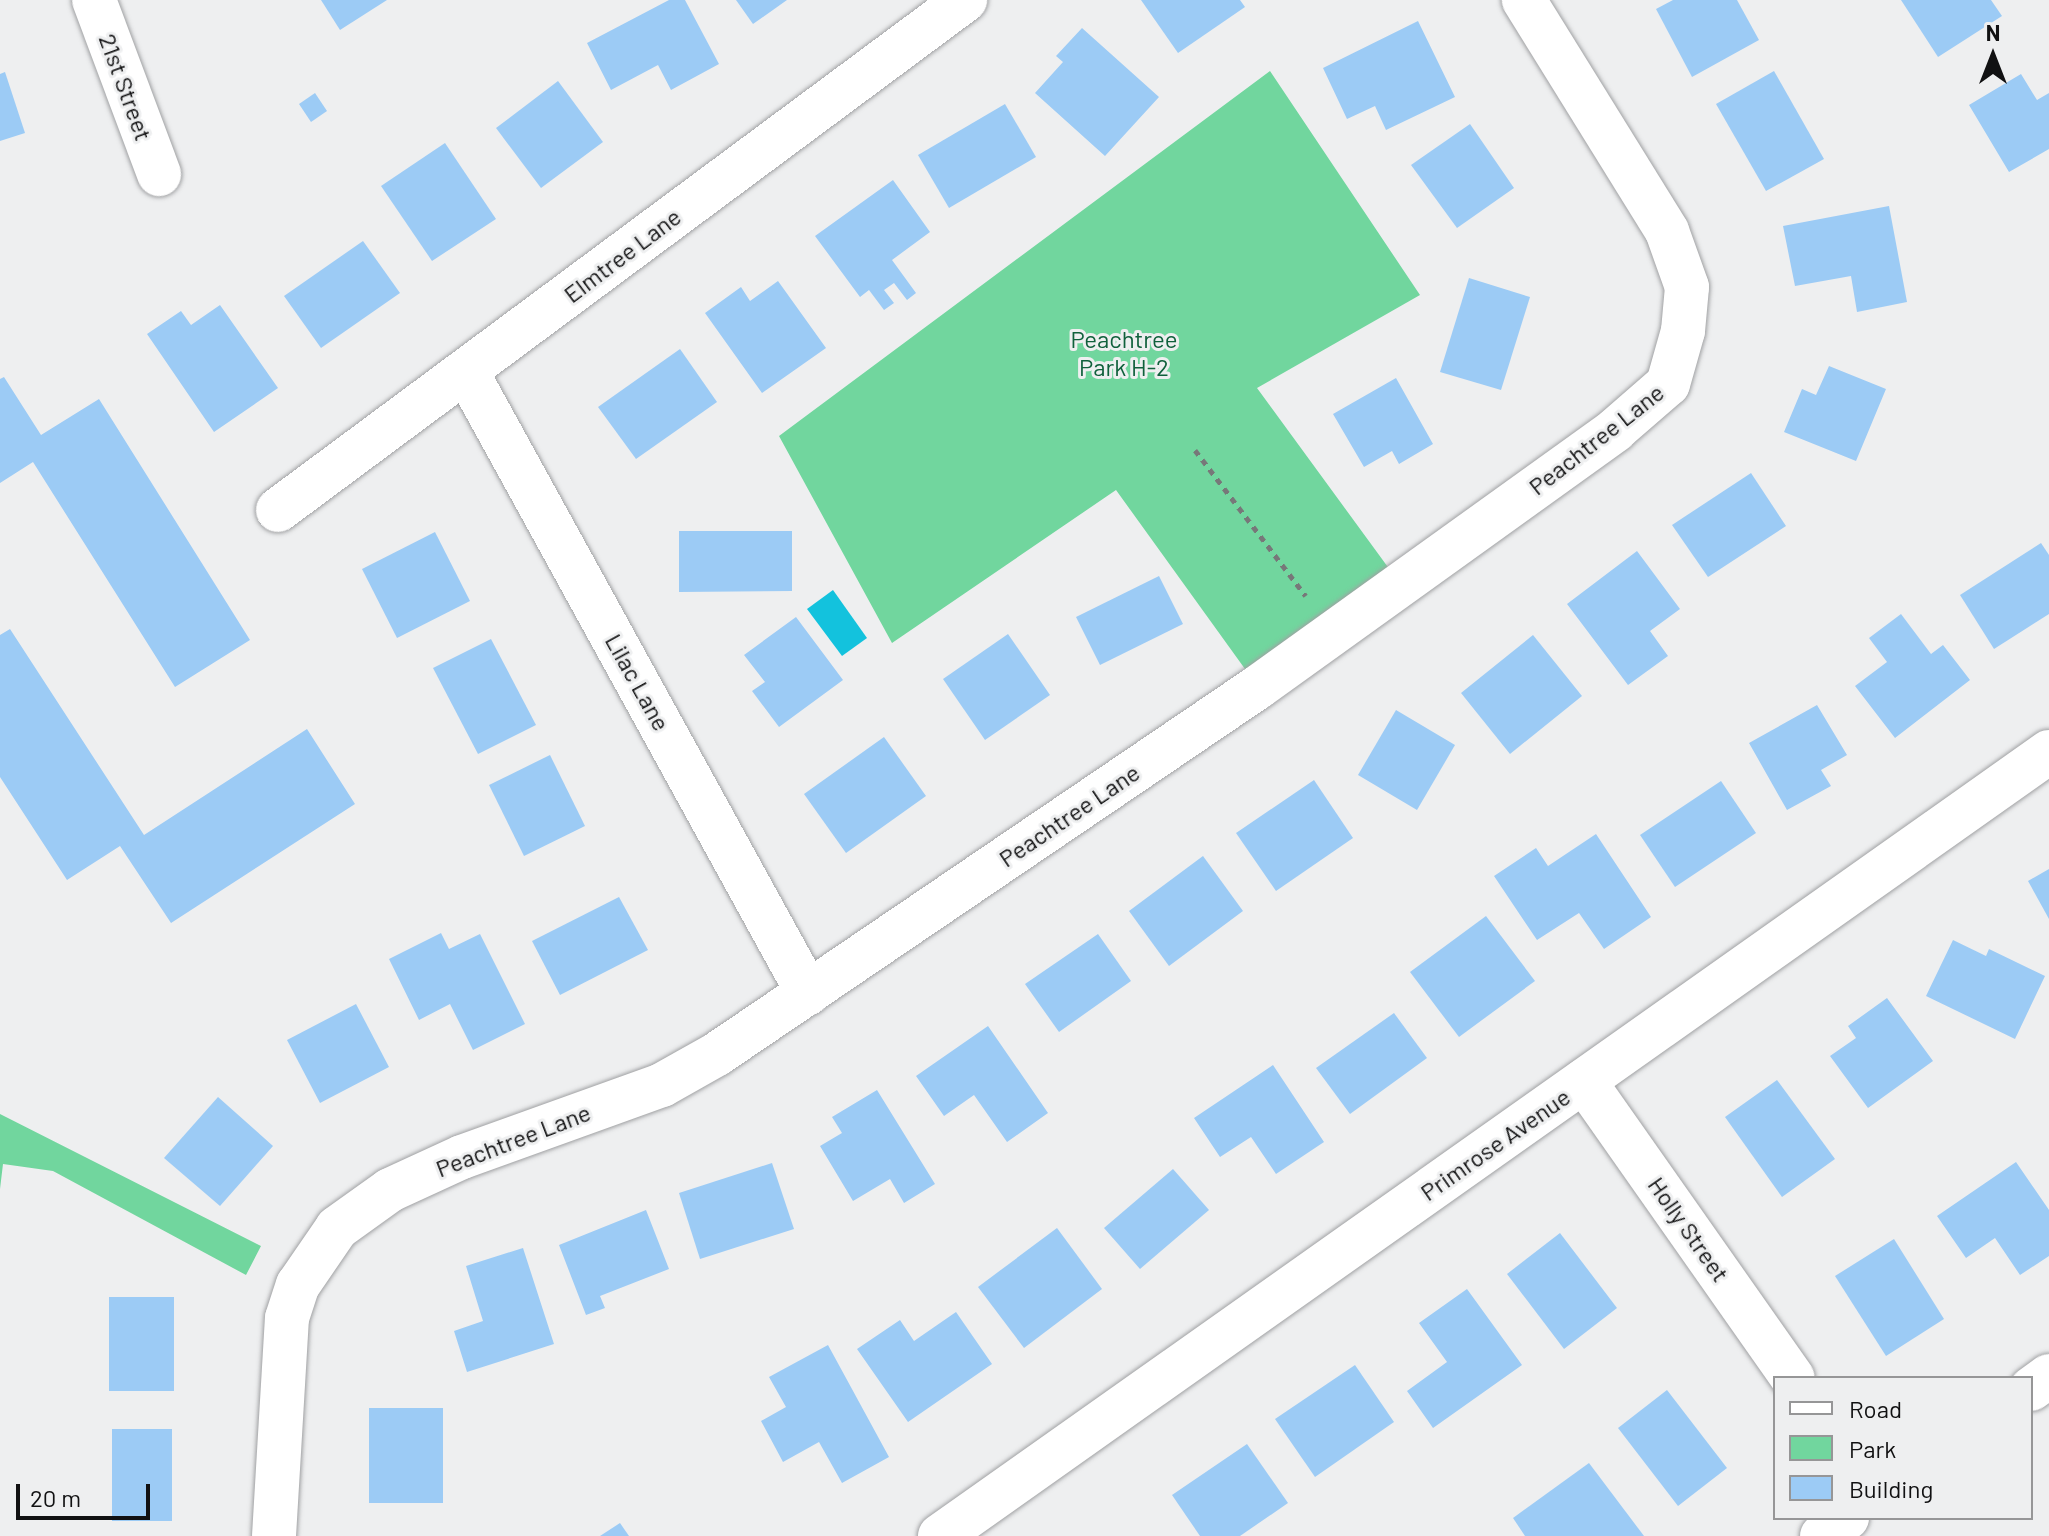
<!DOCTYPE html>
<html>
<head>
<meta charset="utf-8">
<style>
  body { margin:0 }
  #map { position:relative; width:2049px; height:1536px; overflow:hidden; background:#eeeff0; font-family:Barlow,sans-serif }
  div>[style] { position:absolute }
  .green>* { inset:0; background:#71d69e }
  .water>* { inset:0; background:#13c2dd }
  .building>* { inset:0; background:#9ccbf5 }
  .path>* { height:5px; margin-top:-2.5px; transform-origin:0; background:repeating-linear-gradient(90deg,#777879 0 6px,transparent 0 12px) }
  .roads { filter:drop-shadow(0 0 2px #a0a1a3) drop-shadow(0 0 2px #a0a1a3) }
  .minor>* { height:44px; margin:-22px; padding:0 22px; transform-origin:22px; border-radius:22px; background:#fff }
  span { translate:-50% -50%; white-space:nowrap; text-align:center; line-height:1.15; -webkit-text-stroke:6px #eeeff0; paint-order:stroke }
  .street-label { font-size:24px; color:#111112 }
  .park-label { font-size:24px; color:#10613c }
  .legend { position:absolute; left:1773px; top:1376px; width:260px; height:144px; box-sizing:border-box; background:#eeeff0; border:2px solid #969697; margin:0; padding:10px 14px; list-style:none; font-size:24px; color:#111112 }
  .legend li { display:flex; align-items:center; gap:16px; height:40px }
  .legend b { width:40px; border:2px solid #969697 }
  .north { position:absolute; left:1953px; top:16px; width:80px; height:80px; -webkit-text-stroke:6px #eeeff0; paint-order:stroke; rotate:0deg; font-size:22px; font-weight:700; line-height:32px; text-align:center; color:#111112 }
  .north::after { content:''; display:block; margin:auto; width:28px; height:36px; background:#111112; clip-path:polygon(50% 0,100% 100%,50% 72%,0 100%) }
  .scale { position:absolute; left:16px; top:1484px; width:134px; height:36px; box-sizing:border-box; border:4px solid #111112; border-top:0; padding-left:10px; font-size:24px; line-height:28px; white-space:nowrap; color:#111112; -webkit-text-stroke:6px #eeeff0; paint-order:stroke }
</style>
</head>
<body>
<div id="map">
  <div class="green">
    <i style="clip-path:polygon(1270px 71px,1420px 295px,1257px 388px,1401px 585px,1258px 687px,1116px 490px,892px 643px,779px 436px)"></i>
    <i style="clip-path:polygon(0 1114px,261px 1246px,246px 1275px,53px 1171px,3px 1164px,0 1189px)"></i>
  </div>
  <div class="water">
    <i style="clip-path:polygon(833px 590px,867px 638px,842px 656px,807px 609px)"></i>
  </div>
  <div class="building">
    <i style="clip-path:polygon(321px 0,387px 0,340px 30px)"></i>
    <i style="clip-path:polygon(669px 0,685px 0,719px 64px,671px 90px,658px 65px,611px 90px,587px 43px)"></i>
    <i style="clip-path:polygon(736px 0,787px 0,753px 24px)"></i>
    <i style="clip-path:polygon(1141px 0,1240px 0,1245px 7px,1178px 53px)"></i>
    <i style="clip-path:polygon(1673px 0,1737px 0,1759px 40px,1692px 77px,1656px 9px)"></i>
    <i style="clip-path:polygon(1901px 0,1991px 0,2002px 16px,1938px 57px)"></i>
    <i style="clip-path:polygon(1418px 21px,1455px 97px,1386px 130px,1375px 106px,1347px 119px,1323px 68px)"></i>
    <i style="clip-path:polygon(1082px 28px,1159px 97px,1105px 156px,1035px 93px,1063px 62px,1056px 56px)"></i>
    <i style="clip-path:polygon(1774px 71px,1824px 159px,1766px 191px,1716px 104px)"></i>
    <i style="clip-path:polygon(5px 72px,25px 133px,0 141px,0 74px)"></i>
    <i style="clip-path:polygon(2021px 74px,2037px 100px,2049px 93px,2049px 149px,2009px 172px,1969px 105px)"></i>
    <i style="clip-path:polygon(558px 81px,603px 142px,541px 188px,496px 128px)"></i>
    <i style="clip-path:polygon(315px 93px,327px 111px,311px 122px,299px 104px)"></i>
    <i style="clip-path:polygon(1005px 104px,1036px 157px,949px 208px,918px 155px)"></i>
    <i style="clip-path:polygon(1470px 124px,1514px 188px,1457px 228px,1411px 165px)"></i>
    <i style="clip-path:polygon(445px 143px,496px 219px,432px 261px,381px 186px)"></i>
    <i style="clip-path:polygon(893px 180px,930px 232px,892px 260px,916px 293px,907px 300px,894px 283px,884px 290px,894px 303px,884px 310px,869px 290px,860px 297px,815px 236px)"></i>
    <i style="clip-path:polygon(1889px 206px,1907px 302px,1857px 312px,1851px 276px,1795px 286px,1783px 226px)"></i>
    <i style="clip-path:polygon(363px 241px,400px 293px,321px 348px,284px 296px)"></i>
    <i style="clip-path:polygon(1469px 278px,1530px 297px,1501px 390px,1440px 372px)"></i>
    <i style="clip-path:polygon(778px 281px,826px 348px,762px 393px,705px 313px,741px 287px,750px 301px)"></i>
    <i style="clip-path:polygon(220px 305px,278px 388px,214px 432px,147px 334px,181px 311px,191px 325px)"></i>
    <i style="clip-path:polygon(680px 349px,717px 402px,636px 459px,598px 407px)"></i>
    <i style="clip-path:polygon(1829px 366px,1886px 389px,1856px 461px,1784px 432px,1802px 389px,1816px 395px)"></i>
    <i style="clip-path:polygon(4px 377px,41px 435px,99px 399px,250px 640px,175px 687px,33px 462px,0 483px,0 379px)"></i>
    <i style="clip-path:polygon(1396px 378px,1433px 444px,1399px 464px,1392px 451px,1364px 467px,1333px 414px)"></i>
    <i style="clip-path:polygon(1751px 473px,1786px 526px,1708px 577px,1672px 525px)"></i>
    <i style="clip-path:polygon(679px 531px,792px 531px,792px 591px,679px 592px)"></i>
    <i style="clip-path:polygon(435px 532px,470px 601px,397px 638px,362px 569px)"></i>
    <i style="clip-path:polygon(2041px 543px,2049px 555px,2049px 614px,1994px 649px,1960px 595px)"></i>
    <i style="clip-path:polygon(1637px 551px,1680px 609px,1650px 631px,1668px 656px,1628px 685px,1567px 604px)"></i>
    <i style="clip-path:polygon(1159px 576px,1183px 624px,1100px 665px,1076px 617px)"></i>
    <i style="clip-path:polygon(1901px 614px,1931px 654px,1943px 645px,1970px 680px,1895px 738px,1855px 686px,1887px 662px,1869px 638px)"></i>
    <i style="clip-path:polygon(796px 617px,843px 680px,779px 727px,752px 691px,765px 682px,744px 655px)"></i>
    <i style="clip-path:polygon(10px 629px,144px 835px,307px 729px,355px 804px,171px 923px,120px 846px,67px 880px,0 777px,0 635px)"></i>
    <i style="clip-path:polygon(1008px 634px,1050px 695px,985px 740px,943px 679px)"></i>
    <i style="clip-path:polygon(1533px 635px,1582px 696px,1510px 754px,1461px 693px)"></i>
    <i style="clip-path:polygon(491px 639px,536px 725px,478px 754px,433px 668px)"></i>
    <i style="clip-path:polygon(1817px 705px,1847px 755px,1821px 770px,1831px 786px,1787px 810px,1749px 743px)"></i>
    <i style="clip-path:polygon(1396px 710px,1455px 745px,1417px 810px,1358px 775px)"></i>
    <i style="clip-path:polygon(884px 737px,926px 796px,846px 853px,804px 794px)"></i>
    <i style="clip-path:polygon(550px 755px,585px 826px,524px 856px,489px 785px)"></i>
    <i style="clip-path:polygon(1314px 780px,1353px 838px,1276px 891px,1236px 833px)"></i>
    <i style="clip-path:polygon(1721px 781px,1756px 833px,1675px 887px,1640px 835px)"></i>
    <i style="clip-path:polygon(1596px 834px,1651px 917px,1604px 949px,1579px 913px,1537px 940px,1494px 876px,1536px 848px,1548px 866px)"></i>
    <i style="clip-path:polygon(1203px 856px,1243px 911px,1169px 966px,1129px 911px)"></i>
    <i style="clip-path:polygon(2049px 869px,2049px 919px,2028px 881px)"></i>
    <i style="clip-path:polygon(619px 897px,648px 950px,560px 995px,532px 941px)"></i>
    <i style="clip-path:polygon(1486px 916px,1535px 981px,1459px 1037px,1410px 972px)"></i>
    <i style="clip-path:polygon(441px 933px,449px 949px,480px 934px,525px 1024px,473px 1050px,450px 1004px,419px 1020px,389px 959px)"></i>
    <i style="clip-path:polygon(1098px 934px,1131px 981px,1059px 1032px,1025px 984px)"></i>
    <i style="clip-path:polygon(1953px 940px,1986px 956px,1989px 949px,2045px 976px,2015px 1039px,1926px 996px)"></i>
    <i style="clip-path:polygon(1887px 998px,1933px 1061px,1868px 1108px,1830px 1056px,1856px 1038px,1848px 1026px)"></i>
    <i style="clip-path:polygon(356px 1004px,389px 1067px,320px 1103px,287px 1040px)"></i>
    <i style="clip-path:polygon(1394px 1013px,1427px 1058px,1350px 1114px,1316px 1068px)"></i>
    <i style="clip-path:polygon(988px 1026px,1048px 1113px,1007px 1142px,974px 1095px,944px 1116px,916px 1076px)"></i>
    <i style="clip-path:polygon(1273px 1065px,1324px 1142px,1276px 1174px,1251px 1137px,1220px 1157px,1194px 1118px)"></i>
    <i style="clip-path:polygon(1777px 1080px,1835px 1159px,1782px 1197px,1725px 1117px)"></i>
    <i style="clip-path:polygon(877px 1090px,935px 1184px,904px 1203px,890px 1179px,853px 1201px,820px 1146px,842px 1133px,832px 1117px)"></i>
    <i style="clip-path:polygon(218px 1097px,273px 1146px,220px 1206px,164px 1158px)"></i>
    <i style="clip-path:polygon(2016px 1162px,2049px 1210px,2049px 1256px,2020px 1275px,1995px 1238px,1966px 1258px,1937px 1216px)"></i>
    <i style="clip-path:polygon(772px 1163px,794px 1229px,700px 1259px,679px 1193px)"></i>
    <i style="clip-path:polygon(1173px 1169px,1209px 1210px,1140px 1269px,1104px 1228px)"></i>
    <i style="clip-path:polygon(646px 1210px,669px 1269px,600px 1296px,605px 1308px,586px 1315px,559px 1245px)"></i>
    <i style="clip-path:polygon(1057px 1228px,1102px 1289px,1024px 1348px,978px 1287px)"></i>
    <i style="clip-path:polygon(1560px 1233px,1617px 1308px,1564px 1349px,1507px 1274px)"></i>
    <i style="clip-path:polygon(1894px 1239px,1944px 1319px,1886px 1356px,1835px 1276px)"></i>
    <i style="clip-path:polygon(523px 1248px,554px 1344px,467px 1372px,454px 1331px,483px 1321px,466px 1266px)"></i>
    <i style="clip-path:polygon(1467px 1289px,1522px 1365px,1433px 1428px,1407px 1391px,1447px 1362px,1419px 1323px)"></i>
    <i style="clip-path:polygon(109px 1297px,174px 1297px,174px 1391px,109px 1391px)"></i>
    <i style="clip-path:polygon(956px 1312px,992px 1364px,908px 1422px,857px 1349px,900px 1320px,914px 1341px)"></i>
    <i style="clip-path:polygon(828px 1345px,889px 1457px,842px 1483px,819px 1442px,783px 1462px,761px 1421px,786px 1407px,769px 1377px)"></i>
    <i style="clip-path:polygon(1355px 1365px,1394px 1422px,1315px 1477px,1275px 1419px)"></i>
    <i style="clip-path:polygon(1667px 1390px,1727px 1468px,1678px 1506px,1618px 1428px)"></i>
    <i style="clip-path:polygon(369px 1408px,443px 1408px,443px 1503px,369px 1503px)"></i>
    <i style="clip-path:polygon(112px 1429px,172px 1429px,172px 1521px,112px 1521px)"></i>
    <i style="clip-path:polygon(1247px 1444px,1288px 1503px,1240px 1536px,1200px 1536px,1172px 1495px)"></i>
    <i style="clip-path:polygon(1589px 1463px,1644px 1536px,1525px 1536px,1513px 1518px)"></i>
    <i style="clip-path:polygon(620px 1523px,629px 1536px,600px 1536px)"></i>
  </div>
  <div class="path">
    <i style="left:1195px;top:450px;width:183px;rotate:52.8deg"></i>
  </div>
  <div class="roads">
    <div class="minor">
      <i style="left:94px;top:0;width:186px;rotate:69.5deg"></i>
      <i style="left:466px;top:371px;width:710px;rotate:61.2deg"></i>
      <i style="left:278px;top:510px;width:856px;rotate:-36.59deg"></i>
      <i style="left:1584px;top:1081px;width:363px;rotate:54.9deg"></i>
      <i style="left:2031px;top:1389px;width:22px;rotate:-36deg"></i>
      <i style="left:274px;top:1536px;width:218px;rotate:-86.6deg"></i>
      <i style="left:287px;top:1318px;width:35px;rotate:-72deg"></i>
      <i style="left:298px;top:1285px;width:69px;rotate:-55.6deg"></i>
      <i style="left:337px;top:1228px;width:65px;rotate:-35.6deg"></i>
      <i style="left:390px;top:1190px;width:79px;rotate:-24.6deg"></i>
      <i style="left:462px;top:1157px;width:213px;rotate:-19.8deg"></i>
      <i style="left:662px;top:1085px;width:63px;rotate:-29.4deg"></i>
      <i style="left:717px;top:1054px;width:654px;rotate:-34.15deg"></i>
      <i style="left:1258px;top:687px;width:440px;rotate:-35.7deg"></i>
      <i style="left:1615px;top:430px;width:70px;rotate:-41deg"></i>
      <i style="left:1668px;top:384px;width:55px;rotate:-74.2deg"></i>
      <i style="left:1683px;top:331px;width:44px;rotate:-84.8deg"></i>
      <i style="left:1687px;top:287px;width:59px;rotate:-109.7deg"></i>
      <i style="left:1667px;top:231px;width:272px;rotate:-121.8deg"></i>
      <i style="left:940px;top:1536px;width:1358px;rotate:-35.26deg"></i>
      <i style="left:1822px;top:1536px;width:31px;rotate:-36deg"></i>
    </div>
  </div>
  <div class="street-label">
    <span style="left:126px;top:87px;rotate:70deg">21st Street</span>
    <span style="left:622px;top:255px;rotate:-37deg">Elmtree Lane</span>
    <span style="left:1596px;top:439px;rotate:-38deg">Peachtree Lane</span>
    <span style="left:638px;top:682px;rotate:61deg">Lilac Lane</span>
    <span style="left:1069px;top:815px;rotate:-34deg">Peachtree Lane</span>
    <span style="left:513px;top:1140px;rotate:-21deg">Peachtree Lane</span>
    <span style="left:1495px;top:1144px;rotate:-35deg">Primrose Avenue</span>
    <span style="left:1689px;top:1229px;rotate:55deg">Holly Street</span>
  </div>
  <div class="park-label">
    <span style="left:1124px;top:353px">Peachtree<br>Park H-2</span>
  </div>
  <ul class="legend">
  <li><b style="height:10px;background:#fff"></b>Road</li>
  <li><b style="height:22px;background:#71d69e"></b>Park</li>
  <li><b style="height:22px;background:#9ccbf5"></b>Building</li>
  </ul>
  <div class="north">N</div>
  <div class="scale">20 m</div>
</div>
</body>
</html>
